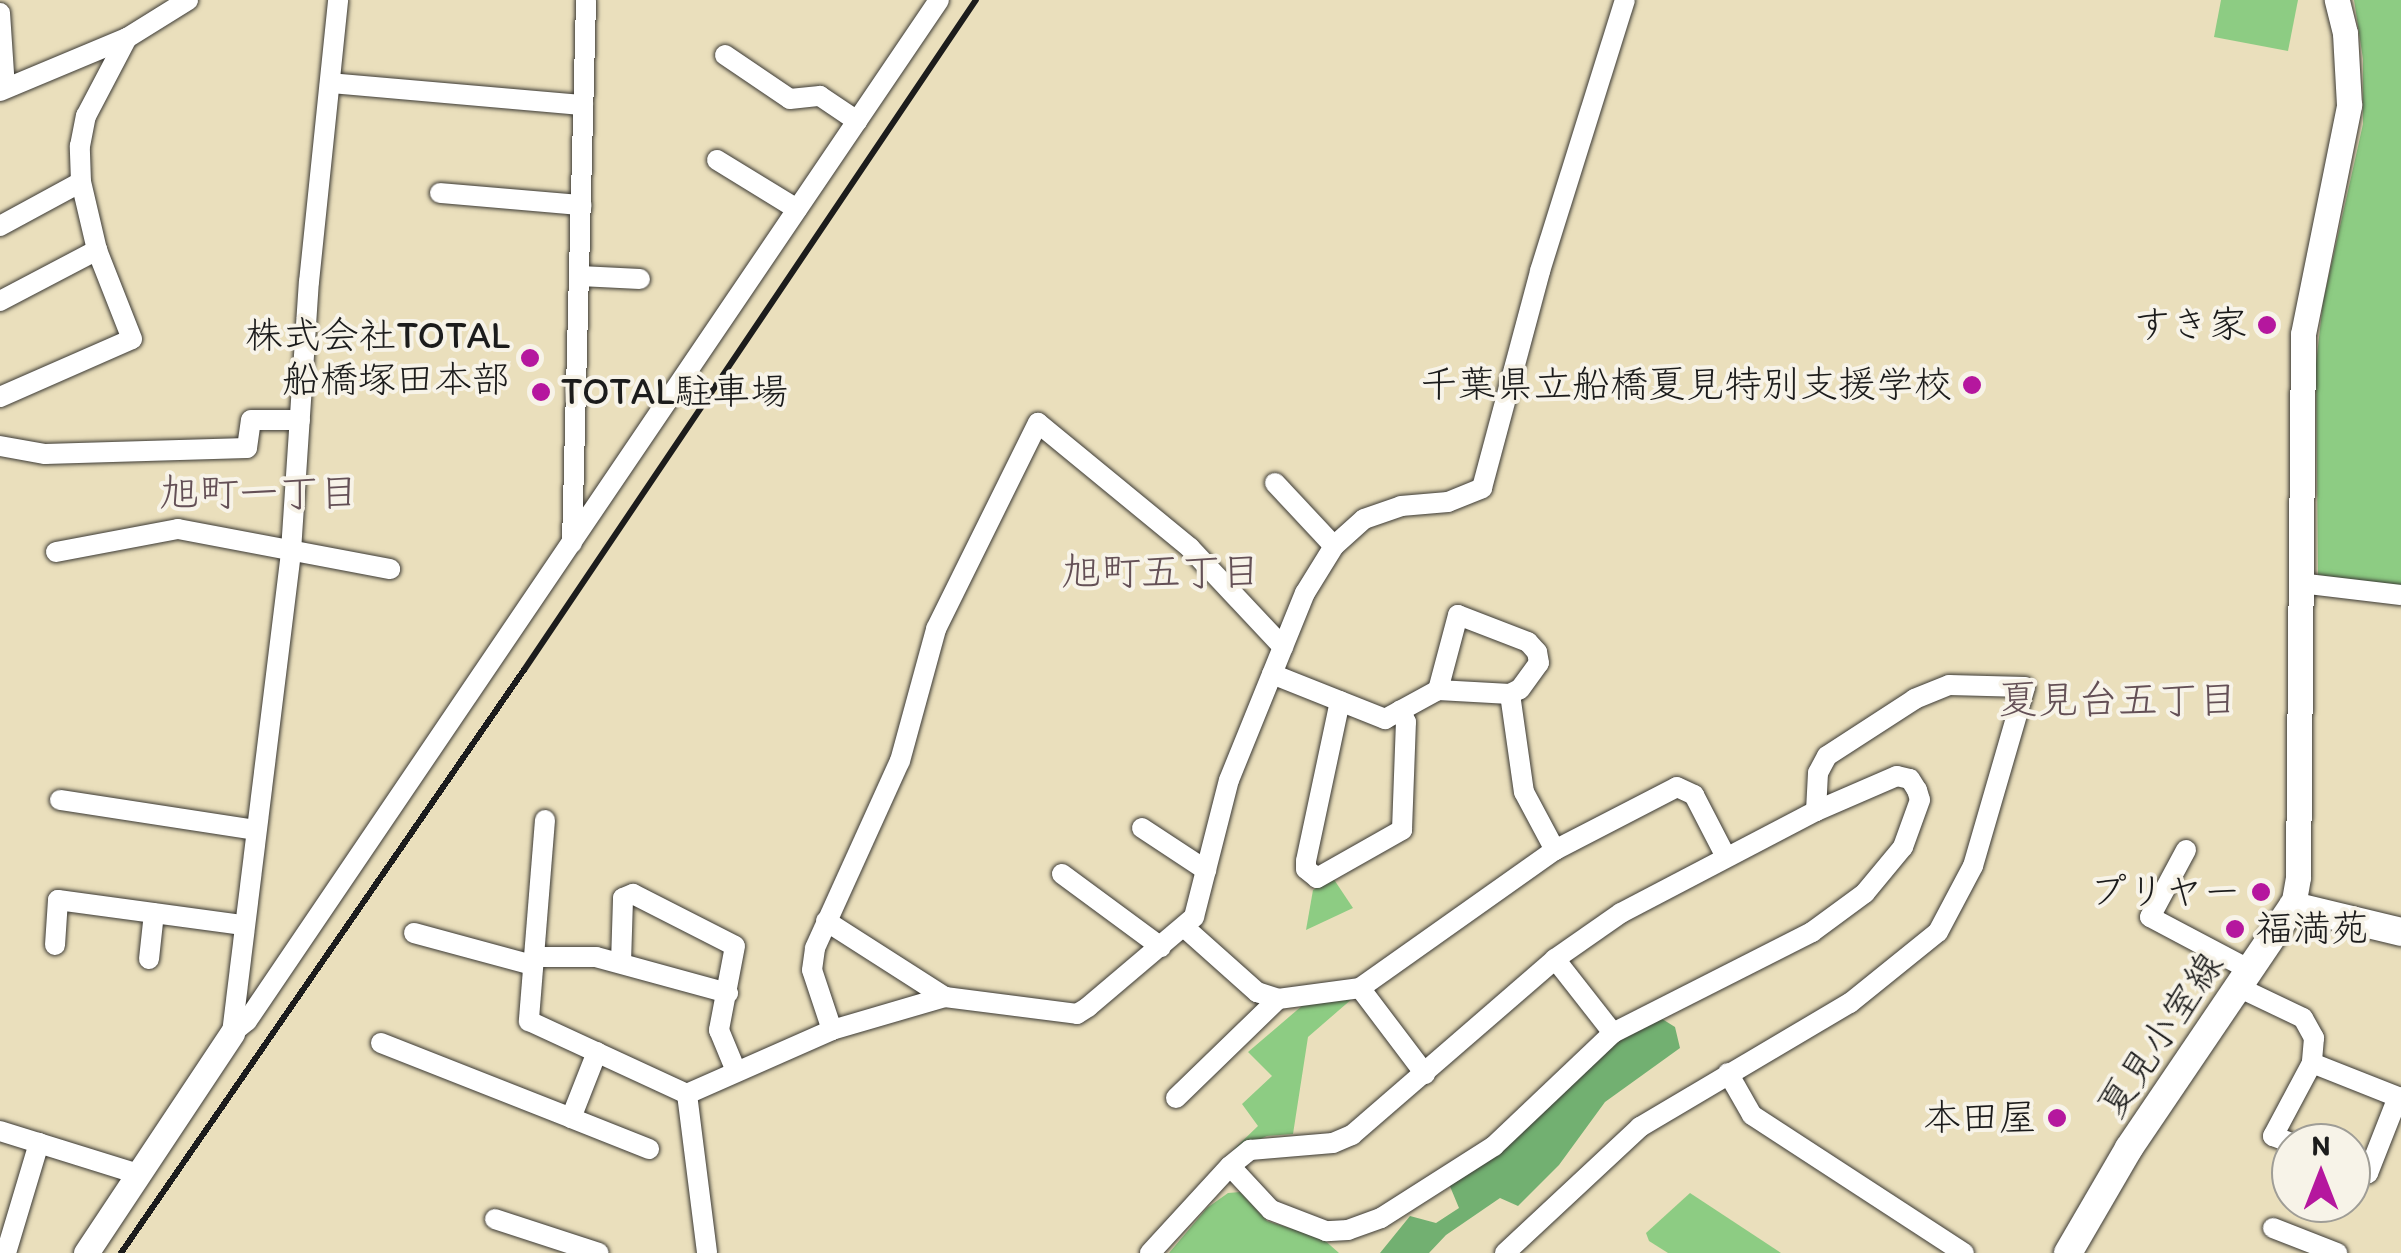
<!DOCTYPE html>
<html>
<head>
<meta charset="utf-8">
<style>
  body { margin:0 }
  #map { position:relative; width:2401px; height:1253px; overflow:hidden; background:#eadfbc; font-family:Itim,"Klee One",sans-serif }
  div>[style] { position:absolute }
  .green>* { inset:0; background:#8dcc83 }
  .forest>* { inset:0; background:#72b071 }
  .roads { filter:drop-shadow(0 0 2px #3b3934) drop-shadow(0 0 2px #3b3934) }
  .minor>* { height:20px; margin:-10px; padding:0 10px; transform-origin:10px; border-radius:10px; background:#fff }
  .tertiary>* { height:25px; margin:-12.5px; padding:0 12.5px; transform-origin:12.5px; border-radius:12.5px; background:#fff }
  .secondary>* { height:28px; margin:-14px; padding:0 14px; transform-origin:14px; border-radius:14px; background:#fff }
  .rail>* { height:6px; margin:-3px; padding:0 3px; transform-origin:3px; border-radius:3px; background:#1c1c1c }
  .dots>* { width:28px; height:28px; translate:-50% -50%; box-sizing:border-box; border:5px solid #f7f3e8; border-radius:50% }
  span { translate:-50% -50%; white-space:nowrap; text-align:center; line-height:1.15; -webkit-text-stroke:8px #f7f3e8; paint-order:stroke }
  .poi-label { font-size:38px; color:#1c1c1c }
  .right { translate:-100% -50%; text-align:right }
  .left { translate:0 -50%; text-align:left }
  .street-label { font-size:38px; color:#1c1c1c }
  .neighbourhood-label { font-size:40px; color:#645056 }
  .north { position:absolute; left:2271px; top:1123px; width:100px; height:100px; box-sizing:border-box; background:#f7f3e8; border:2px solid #9f9d96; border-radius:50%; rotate:0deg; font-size:28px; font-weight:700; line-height:40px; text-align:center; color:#1c1c1c }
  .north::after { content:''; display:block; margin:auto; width:35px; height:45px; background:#b5179e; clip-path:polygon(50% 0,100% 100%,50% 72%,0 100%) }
</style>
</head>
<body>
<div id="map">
  <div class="green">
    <i style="clip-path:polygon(2221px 0,2298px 0,2288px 51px,2214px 37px)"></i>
    <i style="clip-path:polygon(2354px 0,2401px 0,2401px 586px,2318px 575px,2316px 364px,2323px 302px,2363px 124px,2363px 59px)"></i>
    <i style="clip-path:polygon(1333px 878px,1353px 908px,1306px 930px,1313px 890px)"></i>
    <i style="clip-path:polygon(1353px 998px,1308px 1037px,1293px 1134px,1267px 1136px,1232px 1151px,1258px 1126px,1242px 1104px,1272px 1076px,1248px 1052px,1303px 1005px)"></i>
    <i style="clip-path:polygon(1240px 1192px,1267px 1221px,1322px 1238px,1339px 1253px,1169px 1253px,1207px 1208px,1228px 1193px)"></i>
    <i style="clip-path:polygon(1690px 1193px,1781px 1253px,1668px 1253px,1649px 1241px,1646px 1233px)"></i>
  </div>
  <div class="forest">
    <i style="clip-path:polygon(1659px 1017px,1675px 1027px,1680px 1048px,1605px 1102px,1559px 1165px,1518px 1206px,1500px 1198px,1446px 1235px,1429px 1253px,1380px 1253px,1410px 1216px,1436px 1223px,1459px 1208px,1449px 1184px,1609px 1042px)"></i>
  </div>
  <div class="roads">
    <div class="minor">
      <i style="left:0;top:13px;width:75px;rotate:86.2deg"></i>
      <i style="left:725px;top:55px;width:78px;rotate:34.1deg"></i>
      <i style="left:790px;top:99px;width:30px;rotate:-6deg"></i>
      <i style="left:820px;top:96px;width:45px;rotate:34deg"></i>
      <i style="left:330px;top:83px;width:254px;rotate:5deg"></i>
      <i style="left:0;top:91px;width:138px;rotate:-22.7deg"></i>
      <i style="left:127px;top:38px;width:72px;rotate:-31.9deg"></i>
      <i style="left:717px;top:160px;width:94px;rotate:31.5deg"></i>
      <i style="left:440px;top:193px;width:142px;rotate:4.9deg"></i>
      <i style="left:0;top:226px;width:92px;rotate:-28.5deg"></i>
      <i style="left:580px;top:276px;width:60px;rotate:2.9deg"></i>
      <i style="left:0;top:301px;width:110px;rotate:-27.7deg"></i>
      <i style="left:0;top:397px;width:144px;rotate:-23.7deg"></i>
      <i style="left:132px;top:339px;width:96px;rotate:-111.5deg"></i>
      <i style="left:97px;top:250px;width:70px;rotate:-103.2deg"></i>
      <i style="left:81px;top:182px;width:36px;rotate:-92deg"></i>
      <i style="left:80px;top:146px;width:31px;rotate:-79deg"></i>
      <i style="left:86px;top:116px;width:88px;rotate:-62.3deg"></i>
      <i style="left:0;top:446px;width:46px;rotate:10.1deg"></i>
      <i style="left:45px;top:454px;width:202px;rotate:-1.7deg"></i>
      <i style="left:247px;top:448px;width:28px;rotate:-82deg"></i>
      <i style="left:251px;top:420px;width:49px"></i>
      <i style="left:1275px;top:483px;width:86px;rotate:46.9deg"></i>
      <i style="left:572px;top:543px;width:543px;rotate:-88.52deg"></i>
      <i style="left:56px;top:552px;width:124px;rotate:-10.7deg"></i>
      <i style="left:178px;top:529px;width:216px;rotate:10.7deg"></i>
      <i style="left:2300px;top:583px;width:102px;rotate:6.8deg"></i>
      <i style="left:1272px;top:674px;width:122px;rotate:21.7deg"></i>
      <i style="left:1385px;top:719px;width:60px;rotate:-28.7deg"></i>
      <i style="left:1438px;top:690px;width:72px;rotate:3.2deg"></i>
      <i style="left:1510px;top:694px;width:11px;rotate:-27deg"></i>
      <i style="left:1520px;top:689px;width:32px;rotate:-54deg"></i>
      <i style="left:1539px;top:663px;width:11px;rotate:-100deg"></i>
      <i style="left:1537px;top:652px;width:13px;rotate:-132deg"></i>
      <i style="left:1528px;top:642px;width:75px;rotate:-158.9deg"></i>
      <i style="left:1458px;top:615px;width:78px;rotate:104.9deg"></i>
      <i style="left:1510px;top:694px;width:99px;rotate:81.9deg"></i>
      <i style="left:1524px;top:792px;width:66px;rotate:61.9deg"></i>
      <i style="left:1340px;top:701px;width:164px;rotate:102deg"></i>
      <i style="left:1306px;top:861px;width:8px;rotate:90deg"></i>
      <i style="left:1306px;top:869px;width:14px;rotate:39deg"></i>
      <i style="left:1317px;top:878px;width:98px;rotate:-29.5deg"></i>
      <i style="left:1402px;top:830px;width:108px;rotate:-87.9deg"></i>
      <i style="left:1406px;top:722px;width:13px;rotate:-117deg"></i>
      <i style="left:60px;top:800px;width:197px;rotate:8.7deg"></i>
      <i style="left:545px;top:820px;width:202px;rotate:94.6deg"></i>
      <i style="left:529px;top:1021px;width:174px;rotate:24.8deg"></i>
      <i style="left:687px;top:1094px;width:158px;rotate:-23.8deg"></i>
      <i style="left:832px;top:1030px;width:118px;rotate:-16.3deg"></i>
      <i style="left:945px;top:997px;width:133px;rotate:7.3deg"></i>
      <i style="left:1077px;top:1014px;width:13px;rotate:-32deg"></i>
      <i style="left:1088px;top:1007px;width:139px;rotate:-40.3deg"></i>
      <i style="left:1194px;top:917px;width:141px;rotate:-75.7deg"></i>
      <i style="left:1229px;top:780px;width:202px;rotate:-67.9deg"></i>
      <i style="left:1305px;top:593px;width:55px;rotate:-58.3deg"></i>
      <i style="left:1334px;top:546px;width:40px;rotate:-42deg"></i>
      <i style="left:1364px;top:519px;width:39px;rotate:-19deg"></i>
      <i style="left:1401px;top:506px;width:47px;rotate:-4.9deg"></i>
      <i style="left:1448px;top:502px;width:37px;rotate:-22deg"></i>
      <i style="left:1482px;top:488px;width:225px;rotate:-75deg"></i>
      <i style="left:1540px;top:271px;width:284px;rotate:-72.6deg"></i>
      <i style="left:1142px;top:828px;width:77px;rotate:33.3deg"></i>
      <i style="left:2186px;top:850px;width:76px;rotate:118.2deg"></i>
      <i style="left:2150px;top:917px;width:113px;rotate:27.9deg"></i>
      <i style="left:1062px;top:874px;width:123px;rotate:36.4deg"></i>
      <i style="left:826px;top:921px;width:141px;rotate:32.6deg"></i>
      <i style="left:1184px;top:927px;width:98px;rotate:41.7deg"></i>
      <i style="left:1257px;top:992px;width:22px;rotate:18deg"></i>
      <i style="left:1278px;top:999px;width:83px;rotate:-7.6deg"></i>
      <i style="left:1360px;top:988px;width:108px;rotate:52.9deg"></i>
      <i style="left:414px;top:933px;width:123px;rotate:15.1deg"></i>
      <i style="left:55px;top:945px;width:45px;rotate:-86.2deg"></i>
      <i style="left:58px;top:900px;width:187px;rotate:7.7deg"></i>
      <i style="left:534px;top:957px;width:62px"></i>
      <i style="left:596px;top:957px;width:137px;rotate:15.3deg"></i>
      <i style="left:149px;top:959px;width:46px;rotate:-83.8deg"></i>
      <i style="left:1555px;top:959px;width:94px;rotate:51.9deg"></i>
      <i style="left:621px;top:963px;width:65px;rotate:-88.2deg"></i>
      <i style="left:623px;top:898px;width:11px;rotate:-22deg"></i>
      <i style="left:633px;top:894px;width:114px;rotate:27deg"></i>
      <i style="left:735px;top:946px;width:86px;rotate:100.8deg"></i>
      <i style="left:719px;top:1030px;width:44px;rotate:67.5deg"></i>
      <i style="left:2238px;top:987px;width:72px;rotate:25.5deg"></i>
      <i style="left:2303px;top:1018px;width:23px;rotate:61deg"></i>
      <i style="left:2314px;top:1038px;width:25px;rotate:95deg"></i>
      <i style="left:2312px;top:1063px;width:83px;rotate:118.1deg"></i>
      <i style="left:2273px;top:1136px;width:19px;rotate:21deg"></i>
      <i style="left:1360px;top:988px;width:239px;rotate:-35.3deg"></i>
      <i style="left:1555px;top:850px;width:137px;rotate:-27.3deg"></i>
      <i style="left:1677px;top:787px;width:19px;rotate:25deg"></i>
      <i style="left:1694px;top:795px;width:70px;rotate:62.7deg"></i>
      <i style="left:832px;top:1030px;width:63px;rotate:-108.4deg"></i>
      <i style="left:812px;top:970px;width:22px;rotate:-82deg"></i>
      <i style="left:815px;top:948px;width:205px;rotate:-65.6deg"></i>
      <i style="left:900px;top:761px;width:137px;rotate:-74.7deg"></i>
      <i style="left:936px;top:629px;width:230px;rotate:-63.7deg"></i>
      <i style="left:1038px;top:423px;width:197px;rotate:39.4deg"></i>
      <i style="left:1190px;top:548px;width:136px;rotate:46.8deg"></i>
      <i style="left:232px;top:1033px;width:19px;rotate:-39deg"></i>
      <i style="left:247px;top:1021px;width:1233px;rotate:-55.87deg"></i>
      <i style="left:232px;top:1033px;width:486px;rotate:-83deg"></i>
      <i style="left:291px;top:551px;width:270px;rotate:-86.2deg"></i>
      <i style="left:309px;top:282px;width:283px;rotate:-84.1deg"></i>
      <i style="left:381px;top:1043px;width:204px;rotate:21.5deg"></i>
      <i style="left:571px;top:1118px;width:71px;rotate:-68.5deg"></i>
      <i style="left:2312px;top:1063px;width:92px;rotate:21.6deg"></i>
      <i style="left:2398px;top:1097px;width:82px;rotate:111.5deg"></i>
      <i style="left:2368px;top:1173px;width:18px;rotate:-158deg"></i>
      <i style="left:1728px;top:1073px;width:48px;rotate:60.3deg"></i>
      <i style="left:1752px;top:1115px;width:253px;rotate:33.1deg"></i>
      <i style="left:687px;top:1094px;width:160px;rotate:82.8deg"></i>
      <i style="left:1176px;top:1098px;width:142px;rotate:-44.1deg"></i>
      <i style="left:571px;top:1118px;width:84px;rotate:21.7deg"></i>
      <i style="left:0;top:1131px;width:145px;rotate:17.3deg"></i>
      <i style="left:495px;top:1219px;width:109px;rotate:18.1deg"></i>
      <i style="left:2273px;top:1228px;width:69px;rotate:21.3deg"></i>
      <i style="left:6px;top:1253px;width:115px;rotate:-73.3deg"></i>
      <i style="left:1150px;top:1253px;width:118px;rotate:-47.4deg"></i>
      <i style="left:1230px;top:1166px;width:26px;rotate:-39deg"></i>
      <i style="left:1250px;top:1150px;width:83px;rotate:-4.8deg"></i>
      <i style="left:1333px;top:1143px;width:21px;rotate:-23deg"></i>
      <i style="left:1352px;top:1135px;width:269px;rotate:-40.9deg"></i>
      <i style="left:1555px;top:959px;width:80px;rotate:-34.9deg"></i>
      <i style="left:1621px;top:913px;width:220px;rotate:-27.6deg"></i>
      <i style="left:1816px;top:811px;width:88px;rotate:-23.4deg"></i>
      <i style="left:1897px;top:776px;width:13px;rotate:13deg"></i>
      <i style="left:1910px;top:779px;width:13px;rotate:58deg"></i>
      <i style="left:1917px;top:790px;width:10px;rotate:73deg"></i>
      <i style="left:1920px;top:800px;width:50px;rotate:109.9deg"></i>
      <i style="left:1903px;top:847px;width:60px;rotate:129.6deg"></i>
      <i style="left:1865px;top:893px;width:66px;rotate:143.7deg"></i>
      <i style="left:1812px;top:932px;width:223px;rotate:153.1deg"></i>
      <i style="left:1613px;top:1033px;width:164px;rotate:136.5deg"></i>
      <i style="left:1494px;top:1146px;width:134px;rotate:147.5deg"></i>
      <i style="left:1381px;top:1218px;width:35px;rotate:160deg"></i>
      <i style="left:1348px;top:1230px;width:22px;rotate:177deg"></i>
      <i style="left:1326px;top:1231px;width:59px;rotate:-159.1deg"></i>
      <i style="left:1271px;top:1210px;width:60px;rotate:-133deg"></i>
      <i style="left:1505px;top:1253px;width:185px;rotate:-43deg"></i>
      <i style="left:1640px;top:1127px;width:244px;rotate:-30.6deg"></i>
      <i style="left:1850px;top:1003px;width:113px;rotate:-38.9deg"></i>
      <i style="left:1938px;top:932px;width:75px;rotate:-62.1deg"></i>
      <i style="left:1973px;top:866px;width:186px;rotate:-73.8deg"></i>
      <i style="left:2025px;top:687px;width:76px;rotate:-178.5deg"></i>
      <i style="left:1949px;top:685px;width:37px;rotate:158deg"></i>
      <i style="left:1915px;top:699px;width:105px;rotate:147.1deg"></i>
      <i style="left:1827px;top:756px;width:19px;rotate:118deg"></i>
      <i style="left:1818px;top:773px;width:38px;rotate:93deg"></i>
    </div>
    <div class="tertiary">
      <i style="left:2293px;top:906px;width:29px;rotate:-80deg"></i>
      <i style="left:2298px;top:877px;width:543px;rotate:-89.47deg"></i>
      <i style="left:2303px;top:334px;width:234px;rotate:-78.6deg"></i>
      <i style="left:2349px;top:105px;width:72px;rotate:-93.2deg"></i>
      <i style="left:2345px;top:33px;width:34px;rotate:-104deg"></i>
      <i style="left:86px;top:1253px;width:264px;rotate:-56.4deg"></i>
    </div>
    <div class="secondary">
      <i style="left:2068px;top:1253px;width:121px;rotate:-59.8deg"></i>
      <i style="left:2129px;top:1148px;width:292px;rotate:-55.9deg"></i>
      <i style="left:2293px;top:906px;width:111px;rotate:13.5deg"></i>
    </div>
  </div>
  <div class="rail">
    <i style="left:121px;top:1253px;width:709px;rotate:-55.35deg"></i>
    <i style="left:524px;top:670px;width:808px;rotate:-56deg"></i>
  </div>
  <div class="dots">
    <i style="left:2267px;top:325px;background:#b5179e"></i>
    <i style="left:530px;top:358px;background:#b5179e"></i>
    <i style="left:1972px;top:385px;background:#b5179e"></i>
    <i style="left:541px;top:392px;background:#b5179e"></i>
    <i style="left:2261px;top:892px;background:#b5179e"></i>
    <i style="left:2235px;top:929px;background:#b5179e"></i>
    <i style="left:2057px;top:1118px;background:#b5179e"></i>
  </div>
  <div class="poi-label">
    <span class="right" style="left:2247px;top:325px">すき家</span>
    <span class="right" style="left:510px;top:358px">株式会社TOTAL<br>船橋塚田本部</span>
    <span class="right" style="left:1952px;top:385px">千葉県立船橋夏見特別支援学校</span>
    <span class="left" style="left:561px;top:392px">TOTAL駐車場</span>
    <span class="right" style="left:2241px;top:892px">プリヤー</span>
    <span class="left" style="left:2255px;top:929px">福満苑</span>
    <span class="right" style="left:2037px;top:1118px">本田屋</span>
  </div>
  <div class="street-label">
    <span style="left:2161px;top:1035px;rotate:-56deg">夏見小室線</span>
  </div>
  <div class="neighbourhood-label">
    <span style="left:259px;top:492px">旭町一丁目</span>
    <span style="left:1161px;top:571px">旭町五丁目</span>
    <span style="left:2118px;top:699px">夏見台五丁目</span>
  </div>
  <div class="north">N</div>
</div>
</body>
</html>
